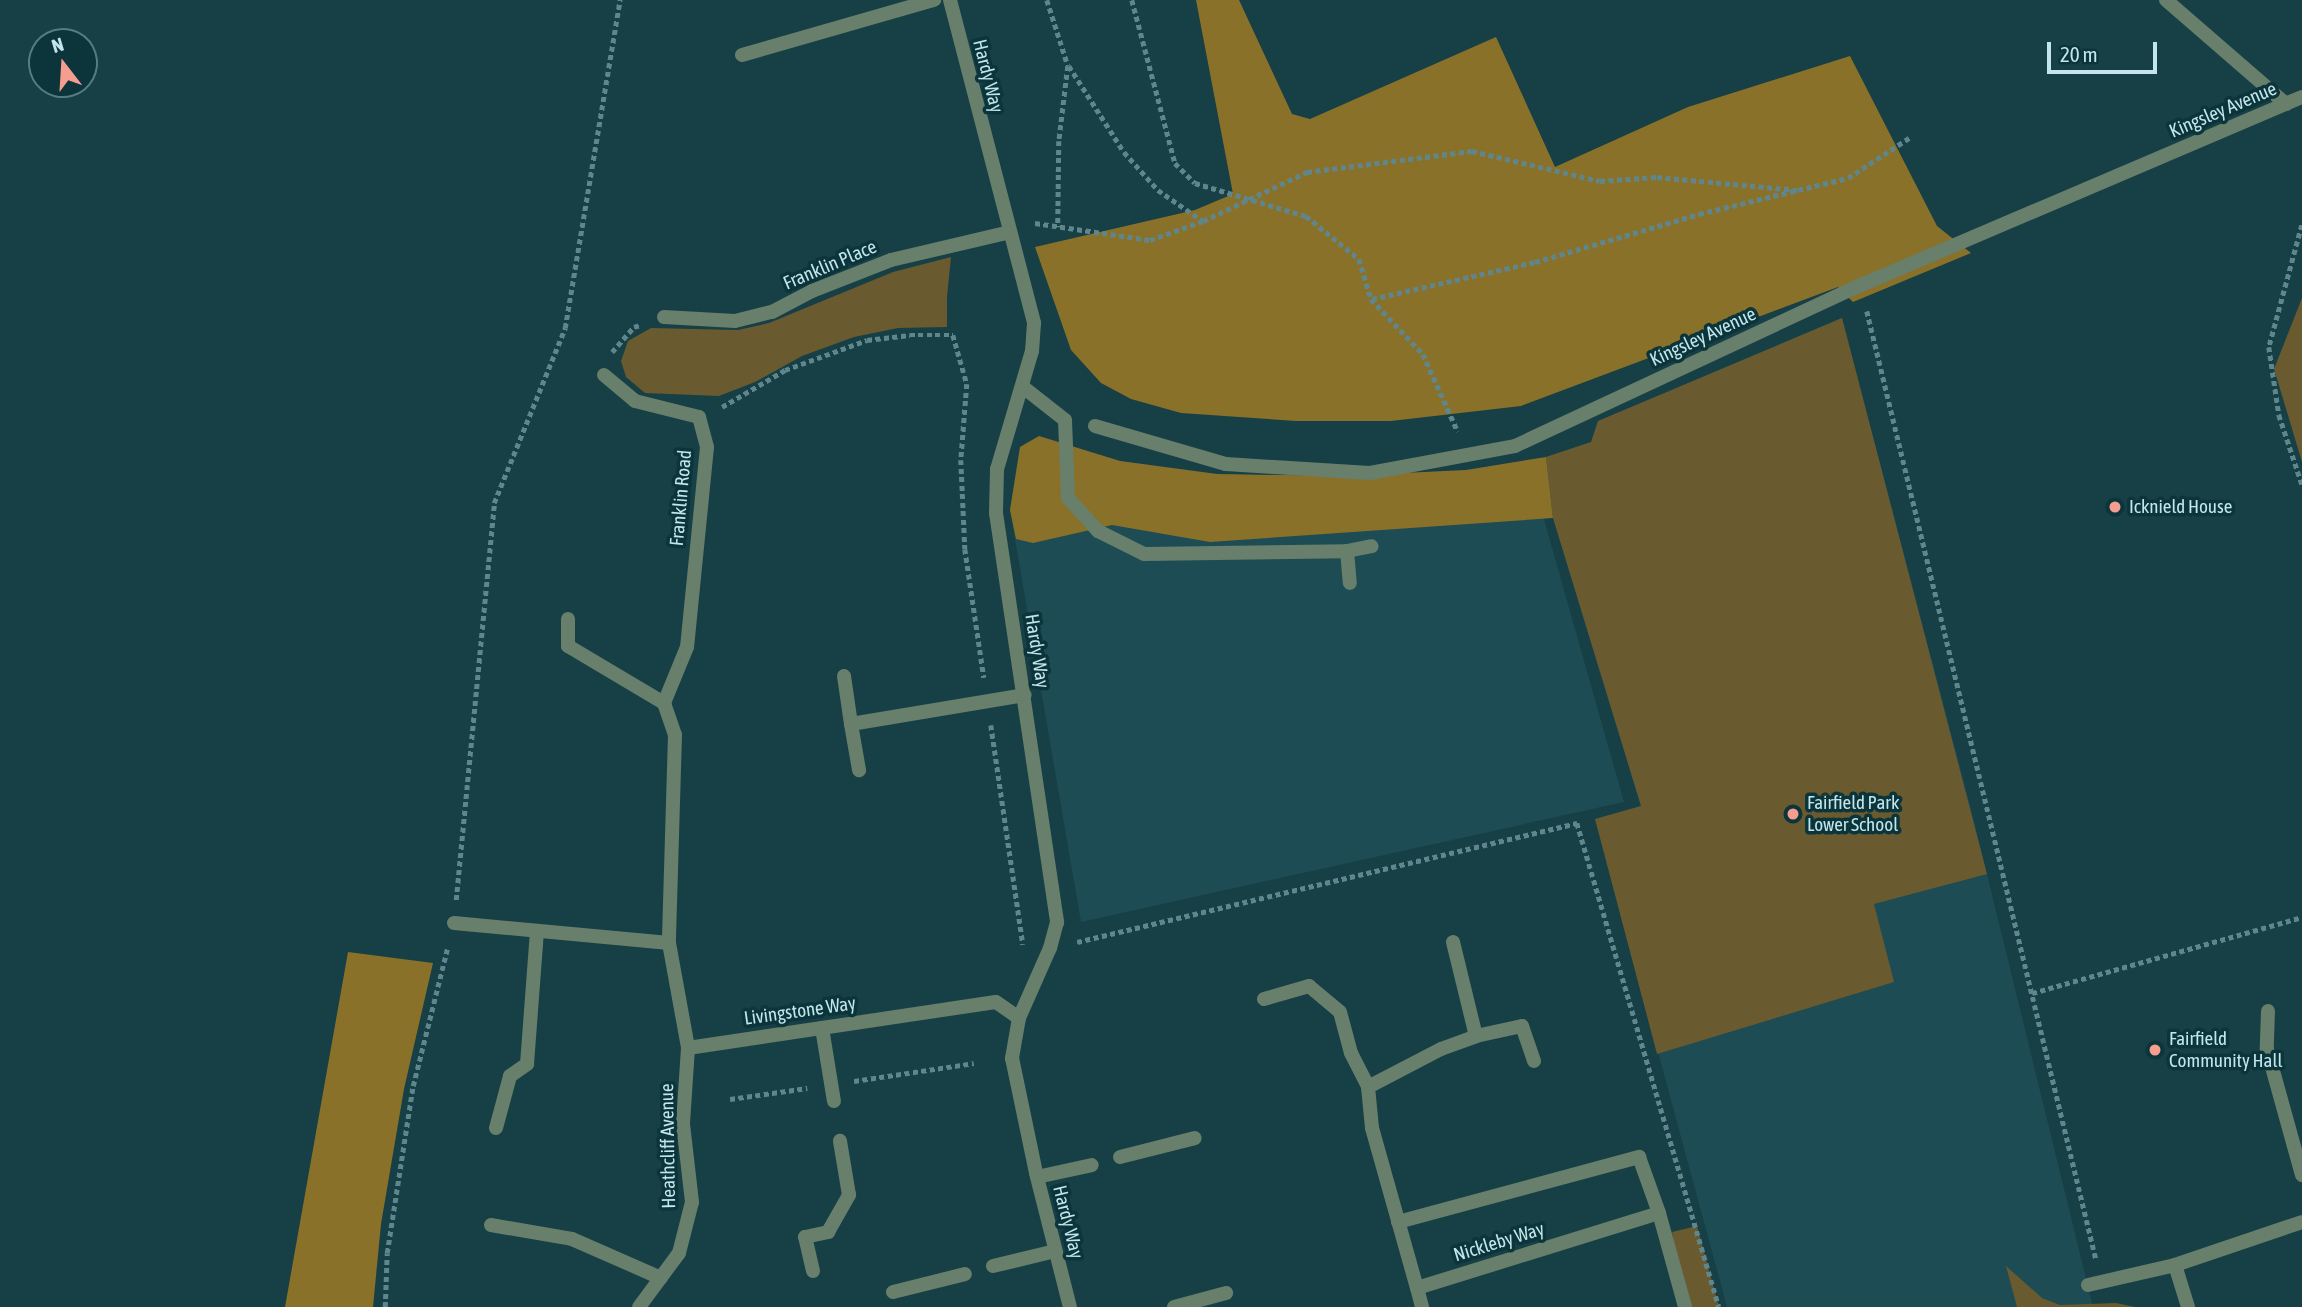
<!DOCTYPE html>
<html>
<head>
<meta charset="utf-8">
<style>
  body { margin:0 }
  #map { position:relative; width:2302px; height:1307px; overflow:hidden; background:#173f46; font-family:"Asap Condensed",sans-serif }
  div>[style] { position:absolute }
  .built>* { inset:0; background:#1d4c54 }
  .green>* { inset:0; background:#6a5a2f }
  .forest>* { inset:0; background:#8a7129 }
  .path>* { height:4.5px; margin-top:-2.25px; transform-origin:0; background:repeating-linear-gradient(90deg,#5f868c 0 5px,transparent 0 8.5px) }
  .service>* { height:14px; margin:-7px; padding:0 7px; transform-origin:7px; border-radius:7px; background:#677f6b }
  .minor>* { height:14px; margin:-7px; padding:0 7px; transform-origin:7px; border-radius:7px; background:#677f6b }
  .dots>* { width:19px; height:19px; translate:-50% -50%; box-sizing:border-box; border:4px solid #0b353b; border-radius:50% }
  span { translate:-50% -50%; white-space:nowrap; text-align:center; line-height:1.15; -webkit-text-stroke:7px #0b353b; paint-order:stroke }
  .street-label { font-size:19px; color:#c2e6ec }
  .poi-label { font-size:19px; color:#c2e6ec }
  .left { translate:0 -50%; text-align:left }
  .north { position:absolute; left:28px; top:28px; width:70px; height:70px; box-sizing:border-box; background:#0b353b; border:2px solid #547c82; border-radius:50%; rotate:343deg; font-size:19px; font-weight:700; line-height:28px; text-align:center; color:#c2e6ec }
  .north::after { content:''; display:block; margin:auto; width:24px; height:32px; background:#f59d8f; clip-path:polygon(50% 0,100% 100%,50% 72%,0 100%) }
  .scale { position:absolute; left:2047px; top:42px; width:110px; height:32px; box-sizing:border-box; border:4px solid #c2e6ec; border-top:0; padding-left:9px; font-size:21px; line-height:24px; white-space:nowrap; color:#c2e6ec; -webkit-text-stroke:5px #0b353b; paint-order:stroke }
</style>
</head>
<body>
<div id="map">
  <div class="built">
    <i style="clip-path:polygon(1842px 318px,1971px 809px,2093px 1307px,1727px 1307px,1595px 819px,1641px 806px,1553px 518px,1546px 457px,1591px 442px,1598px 421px)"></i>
    <i style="clip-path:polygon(1039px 436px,1120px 461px,1217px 474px,1341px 476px,1466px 470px,1536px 459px,1545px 523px,1624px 802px,1081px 922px,1010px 510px,1020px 447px)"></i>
  </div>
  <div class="green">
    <i style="clip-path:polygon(951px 257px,947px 297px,947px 327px,898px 328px,854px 337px,802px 356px,755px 382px,719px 396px,645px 393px,626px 377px,621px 361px,628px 341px,651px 328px,738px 330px,769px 323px,893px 272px)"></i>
    <i style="clip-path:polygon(2302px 298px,2302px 462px,2274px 369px)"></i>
    <i style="clip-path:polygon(1842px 318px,1987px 874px,1874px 904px,1894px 982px,1657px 1054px,1595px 819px,1641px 806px,1553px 518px,1546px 457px,1591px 442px,1598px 421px)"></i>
    <i style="clip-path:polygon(1697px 1226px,1719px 1307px,1685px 1307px,1672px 1232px)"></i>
    <i style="clip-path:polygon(2006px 1266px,2042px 1298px,2060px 1305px,2116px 1303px,2135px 1307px,2017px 1307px)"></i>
  </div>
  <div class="forest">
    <i style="clip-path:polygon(1196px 0,1239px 0,1292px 114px,1310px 119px,1496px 37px,1555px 167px,1688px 107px,1850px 56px,1937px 226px,1971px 253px,1853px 302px,1838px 287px,1521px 406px,1391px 421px,1296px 421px,1181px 413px,1131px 399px,1101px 383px,1071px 350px,1035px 247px,1195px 210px,1233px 194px)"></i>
    <i style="clip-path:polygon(1039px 436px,1120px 461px,1217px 474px,1341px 476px,1466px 470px,1546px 457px,1553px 518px,1210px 542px,1112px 525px,1033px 543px,1016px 539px,1010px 510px,1020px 447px)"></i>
    <i style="clip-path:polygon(348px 952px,433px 963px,404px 1089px,381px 1224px,373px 1307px,285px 1307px)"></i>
  </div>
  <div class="path">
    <i style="left:1047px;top:0;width:69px;rotate:72.3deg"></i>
    <i style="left:1068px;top:66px;width:76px;rotate:96.8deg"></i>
    <i style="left:1059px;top:141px;width:86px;rotate:90.7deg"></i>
    <i style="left:1132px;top:0;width:169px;rotate:75.2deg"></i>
    <i style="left:1175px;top:163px;width:28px;rotate:45deg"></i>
    <i style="left:1195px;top:183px;width:116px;rotate:16.6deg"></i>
    <i style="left:1306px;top:216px;width:68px;rotate:39.1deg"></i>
    <i style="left:1359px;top:259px;width:42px;rotate:73.3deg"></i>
    <i style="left:1371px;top:299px;width:76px;rotate:46.6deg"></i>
    <i style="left:1423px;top:354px;width:85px;rotate:65.8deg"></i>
    <i style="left:1069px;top:66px;width:102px;rotate:57.4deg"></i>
    <i style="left:1124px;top:152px;width:51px;rotate:48.2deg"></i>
    <i style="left:1158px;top:190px;width:55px;rotate:34.6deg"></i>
    <i style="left:1035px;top:223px;width:116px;rotate:8.4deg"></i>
    <i style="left:1150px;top:240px;width:56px;rotate:-19.7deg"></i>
    <i style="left:1203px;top:221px;width:115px;rotate:-25.2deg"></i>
    <i style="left:1307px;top:172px;width:166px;rotate:-7.3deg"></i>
    <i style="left:1472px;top:151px;width:131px;rotate:13.2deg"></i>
    <i style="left:1600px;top:181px;width:57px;rotate:-4deg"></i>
    <i style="left:1657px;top:177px;width:141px;rotate:5.3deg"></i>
    <i style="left:2302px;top:225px;width:126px;rotate:105.1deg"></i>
    <i style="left:2269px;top:347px;width:69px;rotate:81.6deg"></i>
    <i style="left:2279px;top:415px;width:73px;rotate:71.6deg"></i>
    <i style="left:1372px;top:299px;width:167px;rotate:-12.8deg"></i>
    <i style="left:1535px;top:262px;width:171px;rotate:-16.3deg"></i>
    <i style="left:1699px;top:214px;width:153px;rotate:-13.6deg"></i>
    <i style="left:1848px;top:178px;width:73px;rotate:-33.3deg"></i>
    <i style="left:1867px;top:311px;width:975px;rotate:76.42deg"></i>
    <i style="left:612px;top:352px;width:33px;rotate:-49deg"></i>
    <i style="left:634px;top:327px;width:6px;rotate:-18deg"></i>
    <i style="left:722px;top:407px;width:73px;rotate:-30.4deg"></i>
    <i style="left:785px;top:370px;width:87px;rotate:-20.1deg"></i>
    <i style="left:867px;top:340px;width:43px;rotate:-6.6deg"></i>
    <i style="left:910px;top:335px;width:43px"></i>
    <i style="left:953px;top:335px;width:51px;rotate:74.1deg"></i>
    <i style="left:967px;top:384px;width:76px;rotate:94.5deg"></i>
    <i style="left:961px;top:460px;width:89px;rotate:87.4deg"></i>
    <i style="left:965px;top:549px;width:130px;rotate:81.6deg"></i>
    <i style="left:991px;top:725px;width:222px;rotate:81.7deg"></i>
    <i style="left:456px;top:900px;width:399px;rotate:-84.5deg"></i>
    <i style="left:494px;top:503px;width:189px;rotate:-67.9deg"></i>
    <i style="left:565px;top:328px;width:333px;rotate:-80.5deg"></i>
    <i style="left:1077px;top:942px;width:514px;rotate:-13.39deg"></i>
    <i style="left:1577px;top:823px;width:504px;rotate:73.65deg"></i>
    <i style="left:2032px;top:993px;width:280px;rotate:-15.7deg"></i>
    <i style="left:854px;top:1081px;width:121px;rotate:-8.5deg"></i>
    <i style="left:730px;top:1099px;width:78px;rotate:-8.1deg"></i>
    <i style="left:385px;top:1307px;width:54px;rotate:-87.9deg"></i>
    <i style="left:387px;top:1253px;width:169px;rotate:-81.2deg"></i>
    <i style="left:413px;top:1086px;width:144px;rotate:-76deg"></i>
  </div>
  <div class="service">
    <i style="left:2166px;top:0;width:159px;rotate:40.9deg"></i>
    <i style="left:1023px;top:387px;width:53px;rotate:38.2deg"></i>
    <i style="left:1065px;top:420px;width:78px;rotate:87.8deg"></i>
    <i style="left:1068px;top:498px;width:45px;rotate:47.7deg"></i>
    <i style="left:1098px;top:531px;width:51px;rotate:26.6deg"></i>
    <i style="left:1144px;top:554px;width:203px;rotate:-0.8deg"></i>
    <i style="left:1347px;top:551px;width:25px;rotate:-11deg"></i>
    <i style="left:1095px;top:426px;width:136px;rotate:16.2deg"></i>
    <i style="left:1226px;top:464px;width:144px;rotate:3.6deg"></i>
    <i style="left:1370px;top:473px;width:147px;rotate:-10.5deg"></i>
    <i style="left:1515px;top:446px;width:382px;rotate:-25deg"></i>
    <i style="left:1861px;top:285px;width:479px;rotate:-23.1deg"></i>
    <i style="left:1347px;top:551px;width:32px;rotate:85deg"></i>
    <i style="left:568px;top:619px;width:27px;rotate:90deg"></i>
    <i style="left:568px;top:646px;width:112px;rotate:30.7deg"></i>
    <i style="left:844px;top:676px;width:49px;rotate:81.7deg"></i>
    <i style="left:851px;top:724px;width:176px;rotate:-9.5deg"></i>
    <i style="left:851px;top:724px;width:47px;rotate:80.1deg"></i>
    <i style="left:1453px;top:942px;width:97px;rotate:76.3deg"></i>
    <i style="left:1264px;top:999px;width:47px;rotate:-16.1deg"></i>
    <i style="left:1309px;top:986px;width:40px;rotate:40deg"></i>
    <i style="left:2268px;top:1011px;width:38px;rotate:92deg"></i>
    <i style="left:2267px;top:1049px;width:131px;rotate:74.5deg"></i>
    <i style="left:822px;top:1028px;width:74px;rotate:80.7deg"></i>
    <i style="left:1368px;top:1087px;width:82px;rotate:-27.5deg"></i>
    <i style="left:1441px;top:1049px;width:37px;rotate:-20deg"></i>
    <i style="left:1476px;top:1036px;width:47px;rotate:-12.3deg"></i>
    <i style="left:1522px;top:1026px;width:37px;rotate:71deg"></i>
    <i style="left:496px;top:1128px;width:54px;rotate:-74.9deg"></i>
    <i style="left:510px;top:1076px;width:21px;rotate:-35deg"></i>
    <i style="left:527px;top:1064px;width:133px;rotate:-85.7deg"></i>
    <i style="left:1120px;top:1157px;width:77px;rotate:-14.2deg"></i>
    <i style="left:1037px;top:1177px;width:56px;rotate:-12.3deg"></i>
    <i style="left:993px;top:1266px;width:64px;rotate:-13.6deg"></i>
    <i style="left:813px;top:1271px;width:35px;rotate:-103deg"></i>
    <i style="left:805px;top:1237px;width:24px;rotate:-12deg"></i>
    <i style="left:828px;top:1232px;width:43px;rotate:-60.4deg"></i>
    <i style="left:849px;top:1195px;width:55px;rotate:-99.5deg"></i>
    <i style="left:893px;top:1292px;width:74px;rotate:-14deg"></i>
    <i style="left:1174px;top:1307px;width:54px;rotate:-15.1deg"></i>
  </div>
  <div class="minor">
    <i style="left:950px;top:0;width:334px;rotate:75.4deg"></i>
    <i style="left:1034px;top:323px;width:28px;rotate:94deg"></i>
    <i style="left:1032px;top:351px;width:123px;rotate:106.5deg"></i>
    <i style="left:997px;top:469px;width:44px;rotate:91.3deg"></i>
    <i style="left:996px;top:513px;width:414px;rotate:81.5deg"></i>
    <i style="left:1057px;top:922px;width:27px;rotate:105deg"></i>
    <i style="left:1050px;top:948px;width:77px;rotate:113.9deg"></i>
    <i style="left:1019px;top:1018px;width:41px;rotate:99.9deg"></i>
    <i style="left:1012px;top:1058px;width:117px;rotate:78.2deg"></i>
    <i style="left:1036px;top:1173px;width:138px;rotate:75.8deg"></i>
    <i style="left:742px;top:55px;width:200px;rotate:-16deg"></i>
    <i style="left:664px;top:317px;width:71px;rotate:3.2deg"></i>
    <i style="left:735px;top:321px;width:38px;rotate:-14deg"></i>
    <i style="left:772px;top:312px;width:45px;rotate:-27.7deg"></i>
    <i style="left:812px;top:291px;width:85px;rotate:-21.4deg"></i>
    <i style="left:891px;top:260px;width:122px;rotate:-13.2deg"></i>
    <i style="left:604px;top:375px;width:40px;rotate:40deg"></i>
    <i style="left:635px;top:401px;width:66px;rotate:14deg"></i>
    <i style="left:699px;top:417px;width:31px;rotate:75deg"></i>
    <i style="left:707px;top:447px;width:201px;rotate:95.7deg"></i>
    <i style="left:687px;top:647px;width:61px;rotate:112.3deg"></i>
    <i style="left:664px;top:703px;width:34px;rotate:71deg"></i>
    <i style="left:675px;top:735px;width:208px;rotate:91.7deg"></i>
    <i style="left:669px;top:943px;width:107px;rotate:79.7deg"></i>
    <i style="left:688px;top:1048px;width:76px;rotate:93.8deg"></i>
    <i style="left:683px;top:1124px;width:79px;rotate:83.4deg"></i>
    <i style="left:692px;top:1202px;width:53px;rotate:104.3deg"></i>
    <i style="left:679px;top:1253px;width:67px;rotate:126.5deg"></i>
    <i style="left:454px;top:923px;width:216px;rotate:5.3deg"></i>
    <i style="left:1340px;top:1012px;width:42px;rotate:75deg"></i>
    <i style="left:1351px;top:1053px;width:38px;rotate:63deg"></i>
    <i style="left:1368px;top:1087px;width:41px;rotate:84.4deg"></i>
    <i style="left:1372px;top:1128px;width:166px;rotate:74.3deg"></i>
    <i style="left:1417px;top:1288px;width:253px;rotate:-17.2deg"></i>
    <i style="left:1659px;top:1213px;width:98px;rotate:74.5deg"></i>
    <i style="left:688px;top:1048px;width:311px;rotate:-8.5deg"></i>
    <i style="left:996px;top:1002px;width:28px;rotate:35deg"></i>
    <i style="left:1398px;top:1222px;width:250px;rotate:-15.1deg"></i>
    <i style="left:1639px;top:1157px;width:59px;rotate:70.3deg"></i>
    <i style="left:491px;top:1225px;width:82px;rotate:9.8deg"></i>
    <i style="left:572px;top:1239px;width:97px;rotate:23.7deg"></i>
    <i style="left:2088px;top:1285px;width:89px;rotate:-12.9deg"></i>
    <i style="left:1417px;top:1288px;width:20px;rotate:75deg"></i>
    <i style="left:2188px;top:1307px;width:44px;rotate:-107.2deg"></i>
    <i style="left:2175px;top:1265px;width:134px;rotate:-18.7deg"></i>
  </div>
  <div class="dots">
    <i style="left:2115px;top:507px;background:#f59d8f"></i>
    <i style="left:1793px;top:814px;background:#f59d8f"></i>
    <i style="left:2155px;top:1050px;background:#f59d8f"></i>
  </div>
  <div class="street-label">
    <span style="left:988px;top:76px;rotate:76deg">Hardy Way</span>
    <span style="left:2223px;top:110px;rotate:-23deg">Kingsley Avenue</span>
    <span style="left:830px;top:265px;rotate:-23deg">Franklin Place</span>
    <span style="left:1703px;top:337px;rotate:-25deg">Kingsley Avenue</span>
    <span style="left:681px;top:498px;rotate:-85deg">Franklin Road</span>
    <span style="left:1037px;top:651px;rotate:81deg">Hardy Way</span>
    <span style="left:800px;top:1011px;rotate:-8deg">Livingstone Way</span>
    <span style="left:668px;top:1146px;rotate:-91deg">Heathcliff Avenue</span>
    <span style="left:1068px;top:1222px;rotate:76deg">Hardy Way</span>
    <span style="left:1499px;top:1242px;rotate:-17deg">Nickleby Way</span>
  </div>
  <div class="poi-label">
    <span class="left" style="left:2129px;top:507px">Icknield House</span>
    <span class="left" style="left:1807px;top:814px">Fairfield Park<br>Lower School</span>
    <span class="left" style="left:2169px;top:1050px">Fairfield<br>Community Hall</span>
  </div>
  <div class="north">N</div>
  <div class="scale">20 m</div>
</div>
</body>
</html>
